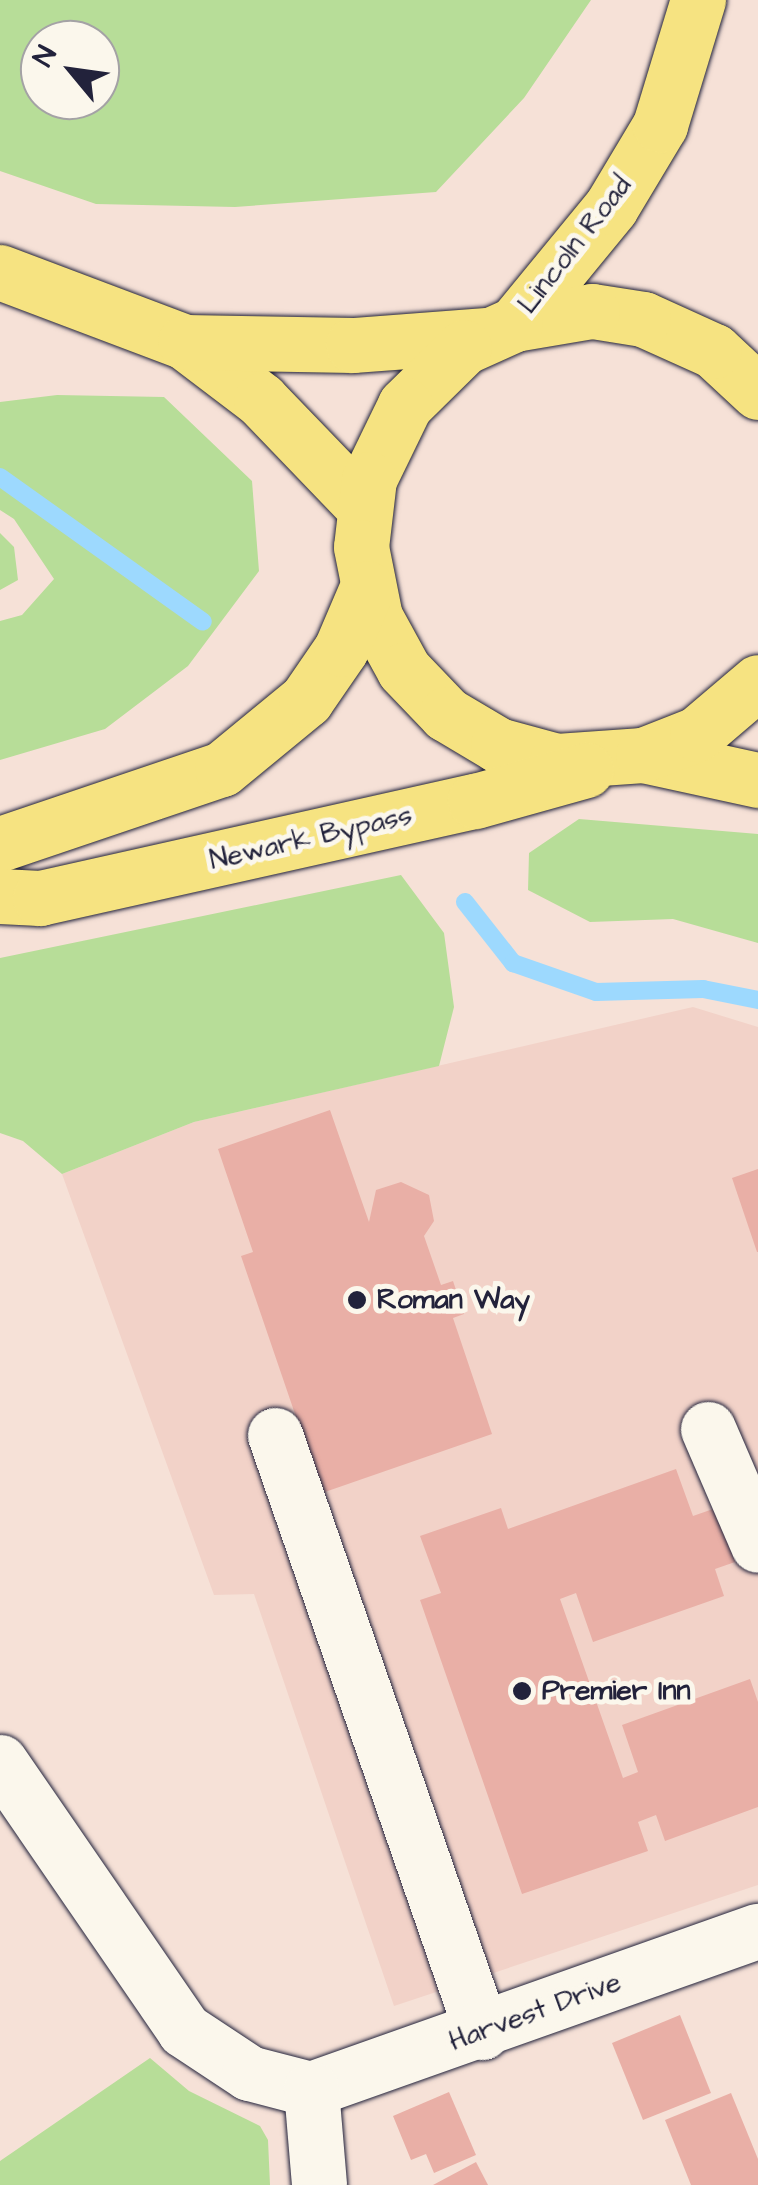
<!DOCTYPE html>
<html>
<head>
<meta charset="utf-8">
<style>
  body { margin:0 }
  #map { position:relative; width:758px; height:2185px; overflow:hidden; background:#f6e1d7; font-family:"Architects Daughter",sans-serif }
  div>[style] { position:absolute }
  .built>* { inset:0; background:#f2d2c8 }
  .green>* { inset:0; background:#b7dd98 }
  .stream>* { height:18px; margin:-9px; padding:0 9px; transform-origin:9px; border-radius:9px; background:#9dd9fe }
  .building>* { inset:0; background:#e9afa6 }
  .roads { filter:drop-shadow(0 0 2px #22223b) drop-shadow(0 0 2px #22223b) }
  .minor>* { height:55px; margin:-27.5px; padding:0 27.5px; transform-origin:27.5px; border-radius:27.5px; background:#fbf7ec }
  .major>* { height:55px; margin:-27.5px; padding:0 27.5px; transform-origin:27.5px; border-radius:27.5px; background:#f6e381 }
  .highway>* { height:55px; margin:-27.5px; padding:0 27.5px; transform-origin:27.5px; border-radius:27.5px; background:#f6e381 }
  .dots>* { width:28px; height:28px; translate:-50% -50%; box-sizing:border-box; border:5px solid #fbf7ec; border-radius:50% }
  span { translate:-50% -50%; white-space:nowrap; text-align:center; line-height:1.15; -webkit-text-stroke:10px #fbf7ec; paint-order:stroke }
  .street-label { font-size:28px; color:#22223b }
  .poi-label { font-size:28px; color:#22223b; font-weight:700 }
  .left { translate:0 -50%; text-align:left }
  .north { position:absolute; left:20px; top:20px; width:100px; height:100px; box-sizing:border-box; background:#fbf7ec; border:2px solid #a4a2a5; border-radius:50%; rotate:299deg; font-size:28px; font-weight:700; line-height:40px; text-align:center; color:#22223b }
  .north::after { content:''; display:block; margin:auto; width:35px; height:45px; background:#22223b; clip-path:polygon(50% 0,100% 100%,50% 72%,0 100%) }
</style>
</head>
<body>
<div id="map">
  <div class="built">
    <i style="clip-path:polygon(693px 1007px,758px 1027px,758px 1885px,394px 2006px,254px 1594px,214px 1595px,62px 1174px,194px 1122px)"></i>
  </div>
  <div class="green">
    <i style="clip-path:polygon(evenodd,0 0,591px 0,524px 98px,436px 192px,235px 207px,96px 204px,0 171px,0 0,40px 40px,100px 40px,100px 100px,40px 100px,40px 40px)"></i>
    <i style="clip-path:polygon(57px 395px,164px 397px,252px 481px,259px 571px,188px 666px,105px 729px,0 760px,0 621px,22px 615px,54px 579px,14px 519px,0 510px,0 402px)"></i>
    <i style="clip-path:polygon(0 533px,14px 547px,18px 580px,0 590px)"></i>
    <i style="clip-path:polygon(579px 819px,758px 834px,758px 943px,673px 919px,590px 922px,528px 890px,529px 853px)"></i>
    <i style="clip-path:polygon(401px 875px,444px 933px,454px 1007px,439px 1066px,194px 1122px,62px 1174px,23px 1141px,0 1133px,0 958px)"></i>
    <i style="clip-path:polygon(150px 2058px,189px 2091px,260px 2126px,268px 2140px,270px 2185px,0 2185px,0 2161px)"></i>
  </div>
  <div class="stream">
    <i style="left:0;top:477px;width:249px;rotate:35.5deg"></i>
    <i style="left:465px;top:902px;width:78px;rotate:51.8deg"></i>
    <i style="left:513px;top:963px;width:88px;rotate:19.3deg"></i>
    <i style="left:596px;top:992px;width:107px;rotate:-1.6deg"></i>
    <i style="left:703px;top:989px;width:56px;rotate:11.3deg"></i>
  </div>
  <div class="building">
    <i style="clip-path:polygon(330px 1110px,369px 1222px,376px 1190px,401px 1182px,429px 1195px,434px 1221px,424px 1236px,441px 1285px,453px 1281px,464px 1314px,453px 1318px,492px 1434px,322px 1493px,241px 1256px,253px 1252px,218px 1149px)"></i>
    <i style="clip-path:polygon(758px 1169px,758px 1252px,757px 1252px,732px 1178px)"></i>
    <i style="clip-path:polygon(676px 1469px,693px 1516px,716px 1508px,735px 1562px,715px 1569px,724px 1596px,593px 1642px,576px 1593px,560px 1599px,623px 1778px,638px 1772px,622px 1725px,750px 1679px,758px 1702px,758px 1807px,665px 1841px,656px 1815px,638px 1822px,648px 1851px,522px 1894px,420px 1600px,441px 1593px,420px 1536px,501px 1508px,508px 1529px)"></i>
    <i style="clip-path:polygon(680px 2015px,711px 2093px,643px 2120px,612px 2043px)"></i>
    <i style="clip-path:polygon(449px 2092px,476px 2155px,434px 2173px,426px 2154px,411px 2160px,393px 2116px)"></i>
    <i style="clip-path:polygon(731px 2093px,758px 2159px,758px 2185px,691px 2185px,665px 2120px)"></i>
    <i style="clip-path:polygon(476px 2162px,488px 2185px,433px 2185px)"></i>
  </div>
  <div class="roads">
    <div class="minor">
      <i style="left:708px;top:1429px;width:126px;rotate:66.7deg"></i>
      <i style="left:275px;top:1435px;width:632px;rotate:70.88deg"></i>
      <i style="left:0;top:1762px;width:325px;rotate:55.5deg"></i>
      <i style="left:184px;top:2030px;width:78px;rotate:33.5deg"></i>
      <i style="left:249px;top:2073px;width:64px;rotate:14.5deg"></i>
      <i style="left:311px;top:2089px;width:474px;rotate:-19.5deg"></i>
      <i style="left:311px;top:2089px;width:96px;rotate:85.2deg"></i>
    </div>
    <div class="major">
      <i style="left:643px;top:755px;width:118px;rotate:12.3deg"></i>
    </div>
    <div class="highway">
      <i style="left:0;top:272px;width:198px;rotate:20.7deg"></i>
      <i style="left:185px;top:342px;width:96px;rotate:37.3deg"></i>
      <i style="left:261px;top:400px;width:149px;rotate:46.1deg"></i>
      <i style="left:515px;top:324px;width:151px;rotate:-50.6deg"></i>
      <i style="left:611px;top:207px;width:96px;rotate:-59.1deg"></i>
      <i style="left:660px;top:125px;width:131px;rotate:-73.1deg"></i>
      <i style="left:185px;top:342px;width:168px;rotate:1deg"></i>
      <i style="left:353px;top:345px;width:133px;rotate:-4.3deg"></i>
      <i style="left:758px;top:392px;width:60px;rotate:-137deg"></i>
      <i style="left:714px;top:351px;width:78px;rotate:-155.7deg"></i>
      <i style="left:643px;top:319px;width:52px;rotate:-171.1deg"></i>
      <i style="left:592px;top:311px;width:78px;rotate:170.4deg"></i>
      <i style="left:515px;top:324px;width:56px;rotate:155.7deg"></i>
      <i style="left:464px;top:347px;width:83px;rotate:135.5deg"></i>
      <i style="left:405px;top:405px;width:82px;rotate:115.9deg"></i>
      <i style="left:369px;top:479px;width:68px;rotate:96.7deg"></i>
      <i style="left:361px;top:547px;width:71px;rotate:78.7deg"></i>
      <i style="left:375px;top:617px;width:60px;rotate:61.3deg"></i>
      <i style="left:404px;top:670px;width:61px;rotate:46.3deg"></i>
      <i style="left:446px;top:714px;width:61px;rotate:30.8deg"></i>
      <i style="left:498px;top:745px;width:61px;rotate:15.2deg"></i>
      <i style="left:557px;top:761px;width:86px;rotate:-4deg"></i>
      <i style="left:643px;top:755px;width:58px;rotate:-21.3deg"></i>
      <i style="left:697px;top:734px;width:80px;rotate:-40.4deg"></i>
      <i style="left:0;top:844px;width:234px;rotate:-18.7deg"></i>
      <i style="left:222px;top:769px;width:109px;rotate:-39.4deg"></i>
      <i style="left:306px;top:700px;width:62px;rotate:-55.5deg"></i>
      <i style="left:341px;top:649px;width:66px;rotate:-66.9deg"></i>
      <i style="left:0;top:896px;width:40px;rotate:2.9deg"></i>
      <i style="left:40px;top:898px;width:446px;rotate:-12.6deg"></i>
      <i style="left:475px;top:801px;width:115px;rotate:-15.6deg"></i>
    </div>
  </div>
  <div class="dots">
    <i style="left:357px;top:1300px;background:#22223b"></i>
    <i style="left:522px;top:1691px;background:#22223b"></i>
  </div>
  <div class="street-label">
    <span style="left:575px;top:245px;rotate:-52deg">Lincoln Road</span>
    <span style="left:311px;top:838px;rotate:-13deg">Newark Bypass</span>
    <span style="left:535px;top:2012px;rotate:-20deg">Harvest Drive</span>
  </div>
  <div class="poi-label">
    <span class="left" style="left:377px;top:1300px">Roman Way</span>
    <span class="left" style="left:542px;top:1691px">Premier Inn</span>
  </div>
  <div class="north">N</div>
</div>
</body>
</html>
